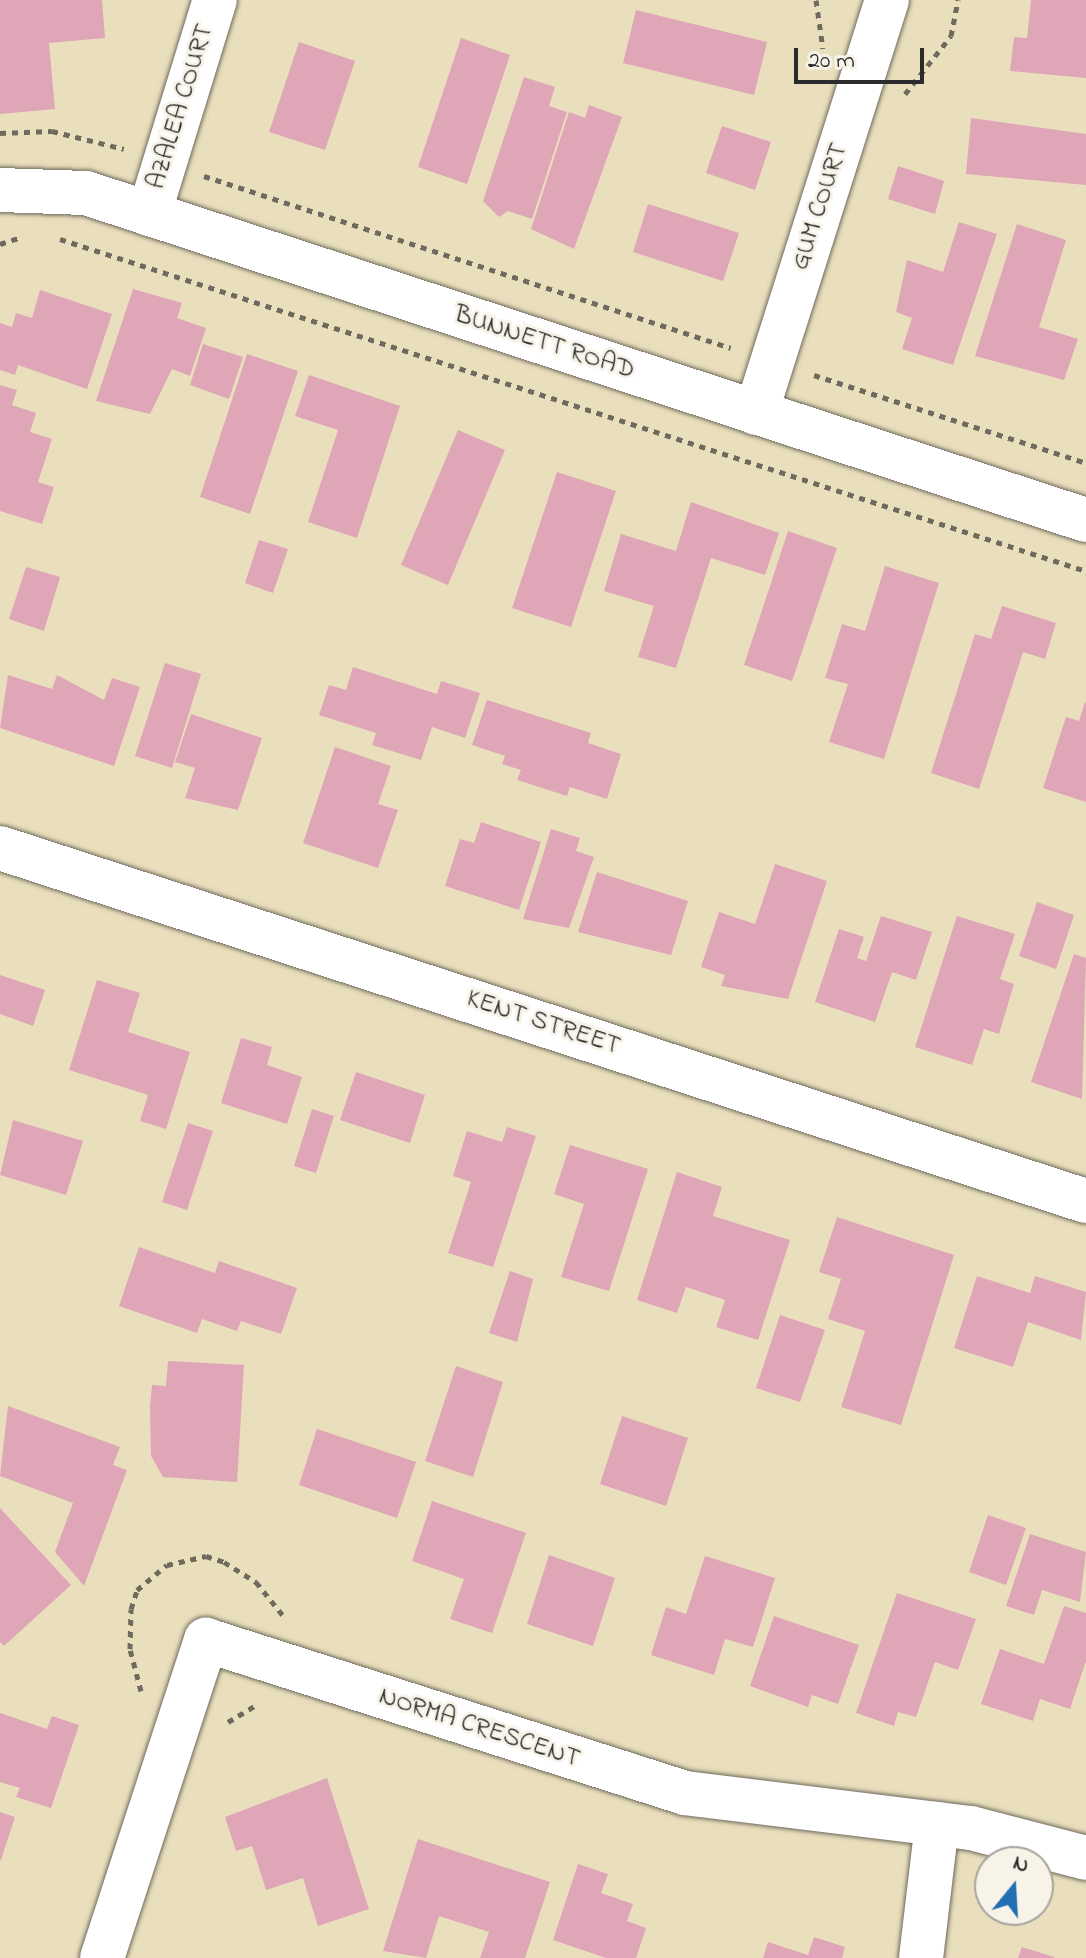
<!DOCTYPE html>
<html>
<head>
<meta charset="utf-8">
<style>
  body { margin:0 }
  #map { position:relative; width:1086px; height:1958px; overflow:hidden; background:#eadfbc; font-family:"Indie Flower",sans-serif }
  div>[style] { position:absolute }
  .building>* { inset:0; background:#dfa6b7 }
  .path>* { height:5px; margin-top:-2.5px; transform-origin:0; background:repeating-linear-gradient(90deg,#6e6a5e 0 6px,transparent 0 12px) }
  .roads { filter:drop-shadow(0 0 2px #6e6a5e) drop-shadow(0 0 2px #6e6a5e) }
  .street>* { height:44px; margin:-22px; padding:0 22px; transform-origin:22px; border-radius:22px; background:#fff }
  span { translate:-50% -50%; white-space:nowrap; text-align:center; line-height:1.15; -webkit-text-stroke:6px #f7f3e8; paint-order:stroke }
  .street-label { font-size:26px; color:#2b2b2b }
  .north { position:absolute; left:974px; top:1846px; width:80px; height:80px; box-sizing:border-box; background:#f7f3e8; border:2px solid #a5a39c; border-radius:50%; rotate:18deg; font-size:22px; font-weight:700; line-height:32px; text-align:center; color:#2b2b2b }
  .north::after { content:''; display:block; margin:auto; width:28px; height:36px; background:#1f6fb2; clip-path:polygon(50% 0,100% 100%,50% 72%,0 100%) }
  .scale { position:absolute; left:794px; top:48px; width:130px; height:36px; box-sizing:border-box; border:4px solid #2b2b2b; border-top:0; padding-left:10px; font-size:24px; line-height:28px; white-space:nowrap; color:#2b2b2b; -webkit-text-stroke:6px #f7f3e8; paint-order:stroke }
</style>
</head>
<body>
<div id="map">
  <div class="building">
    <i style="clip-path:polygon(0 0,102px 0,105px 38px,49px 43px,55px 109px,0 114px)"></i>
    <i style="clip-path:polygon(1031px 0,1086px 0,1086px 78px,1010px 71px,1014px 37px,1027px 38px)"></i>
    <i style="clip-path:polygon(636px 10px,767px 42px,754px 95px,623px 63px)"></i>
    <i style="clip-path:polygon(461px 38px,510px 55px,467px 184px,418px 167px)"></i>
    <i style="clip-path:polygon(299px 42px,355px 61px,325px 150px,269px 132px)"></i>
    <i style="clip-path:polygon(524px 77px,555px 87px,549px 106px,567px 112px,532px 219px,508px 211px,499px 217px,483px 201px)"></i>
    <i style="clip-path:polygon(589px 105px,622px 117px,574px 249px,531px 229px,569px 112px,585px 118px)"></i>
    <i style="clip-path:polygon(971px 118px,1086px 134px,1086px 185px,966px 174px)"></i>
    <i style="clip-path:polygon(722px 126px,771px 142px,755px 190px,706px 173px)"></i>
    <i style="clip-path:polygon(898px 166px,944px 181px,935px 214px,888px 199px)"></i>
    <i style="clip-path:polygon(648px 204px,739px 233px,723px 281px,633px 252px)"></i>
    <i style="clip-path:polygon(959px 222px,997px 234px,953px 365px,902px 349px,912px 318px,896px 312px,907px 260px,943px 272px)"></i>
    <i style="clip-path:polygon(1017px 224px,1066px 240px,1039px 327px,1078px 339px,1064px 380px,975px 356px)"></i>
    <i style="clip-path:polygon(133px 289px,182px 303px,177px 318px,206px 328px,190px 376px,172px 369px,150px 414px,96px 401px)"></i>
    <i style="clip-path:polygon(40px 290px,112px 314px,87px 389px,18px 365px,15px 375px,0 370px,0 323px,12px 327px,16px 313px,32px 318px)"></i>
    <i style="clip-path:polygon(203px 344px,243px 357px,229px 399px,190px 385px)"></i>
    <i style="clip-path:polygon(247px 354px,298px 371px,250px 514px,200px 497px)"></i>
    <i style="clip-path:polygon(309px 375px,400px 406px,357px 538px,308px 522px,338px 430px,295px 416px)"></i>
    <i style="clip-path:polygon(0 385px,17px 390px,12px 405px,36px 413px,30px 432px,52px 439px,38px 482px,54px 487px,42px 524px,0 511px)"></i>
    <i style="clip-path:polygon(458px 430px,505px 450px,448px 585px,401px 565px)"></i>
    <i style="clip-path:polygon(557px 472px,616px 491px,571px 627px,512px 608px)"></i>
    <i style="clip-path:polygon(691px 502px,779px 533px,765px 575px,711px 558px,676px 668px,638px 657px,654px 606px,604px 591px,621px 534px,676px 551px)"></i>
    <i style="clip-path:polygon(788px 531px,837px 548px,792px 681px,744px 665px)"></i>
    <i style="clip-path:polygon(259px 540px,288px 549px,273px 593px,245px 583px)"></i>
    <i style="clip-path:polygon(885px 566px,939px 583px,884px 759px,829px 742px,848px 684px,825px 678px,842px 624px,865px 631px)"></i>
    <i style="clip-path:polygon(26px 567px,60px 577px,44px 631px,9px 619px)"></i>
    <i style="clip-path:polygon(1002px 606px,1056px 623px,1045px 659px,1023px 652px,979px 789px,931px 773px,975px 634px,991px 639px)"></i>
    <i style="clip-path:polygon(165px 663px,201px 674px,172px 768px,135px 756px)"></i>
    <i style="clip-path:polygon(353px 667px,437px 694px,441px 681px,480px 693px,465px 738px,432px 727px,421px 760px,372px 745px,376px 733px,319px 715px,329px 685px,346px 690px)"></i>
    <i style="clip-path:polygon(8px 675px,52px 689px,57px 675px,104px 700px,112px 678px,140px 687px,114px 766px,0 728px)"></i>
    <i style="clip-path:polygon(487px 700px,591px 733px,588px 743px,621px 754px,607px 799px,570px 787px,567px 796px,517px 780px,521px 770px,502px 764px,505px 756px,472px 745px)"></i>
    <i style="clip-path:polygon(1085px 702px,1086px 702px,1086px 802px,1043px 788px,1066px 717px,1079px 721px)"></i>
    <i style="clip-path:polygon(191px 714px,262px 738px,238px 810px,185px 798px,195px 768px,175px 762px)"></i>
    <i style="clip-path:polygon(335px 747px,391px 766px,378px 804px,398px 810px,378px 868px,303px 843px)"></i>
    <i style="clip-path:polygon(481px 822px,541px 842px,519px 910px,445px 886px,460px 839px,474px 843px)"></i>
    <i style="clip-path:polygon(551px 829px,580px 838px,576px 851px,594px 857px,569px 928px,523px 919px)"></i>
    <i style="clip-path:polygon(775px 864px,827px 881px,788px 999px,721px 986px,725px 975px,701px 967px,719px 912px,755px 924px)"></i>
    <i style="clip-path:polygon(597px 872px,688px 901px,671px 955px,578px 932px)"></i>
    <i style="clip-path:polygon(1037px 902px,1074px 915px,1056px 969px,1019px 956px)"></i>
    <i style="clip-path:polygon(881px 916px,932px 932px,916px 980px,892px 972px,875px 1022px,815px 1002px,839px 929px,864px 937px,857px 958px,866px 961px)"></i>
    <i style="clip-path:polygon(957px 916px,1015px 934px,1000px 979px,1014px 984px,999px 1034px,984px 1029px,972px 1065px,915px 1047px)"></i>
    <i style="clip-path:polygon(1074px 954px,1086px 958px,1082px 1099px,1031px 1082px)"></i>
    <i style="clip-path:polygon(0 975px,45px 990px,33px 1026px,0 1014px)"></i>
    <i style="clip-path:polygon(97px 980px,140px 993px,128px 1032px,190px 1052px,166px 1129px,140px 1121px,148px 1095px,69px 1070px)"></i>
    <i style="clip-path:polygon(241px 1038px,272px 1047px,267px 1065px,302px 1077px,287px 1124px,221px 1103px)"></i>
    <i style="clip-path:polygon(356px 1072px,425px 1095px,410px 1143px,340px 1120px)"></i>
    <i style="clip-path:polygon(312px 1109px,334px 1116px,316px 1173px,294px 1166px)"></i>
    <i style="clip-path:polygon(13px 1120px,83px 1141px,66px 1195px,0 1175px)"></i>
    <i style="clip-path:polygon(188px 1123px,213px 1131px,187px 1210px,162px 1202px)"></i>
    <i style="clip-path:polygon(507px 1127px,536px 1136px,493px 1267px,448px 1253px,471px 1182px,453px 1176px,467px 1131px,502px 1142px)"></i>
    <i style="clip-path:polygon(570px 1145px,648px 1169px,609px 1291px,561px 1277px,584px 1204px,554px 1194px)"></i>
    <i style="clip-path:polygon(677px 1172px,722px 1187px,713px 1216px,790px 1240px,758px 1340px,716px 1327px,725px 1300px,686px 1287px,677px 1313px,637px 1300px)"></i>
    <i style="clip-path:polygon(837px 1217px,954px 1255px,901px 1425px,841px 1407px,865px 1331px,828px 1319px,841px 1279px,819px 1272px)"></i>
    <i style="clip-path:polygon(139px 1247px,215px 1273px,219px 1261px,297px 1288px,281px 1334px,241px 1321px,237px 1331px,202px 1319px,197px 1333px,119px 1306px)"></i>
    <i style="clip-path:polygon(510px 1271px,533px 1279px,517px 1342px,489px 1333px)"></i>
    <i style="clip-path:polygon(977px 1276px,1030px 1293px,1035px 1276px,1086px 1292px,1081px 1340px,1028px 1322px,1013px 1367px,954px 1348px)"></i>
    <i style="clip-path:polygon(780px 1315px,825px 1330px,800px 1402px,756px 1388px)"></i>
    <i style="clip-path:polygon(168px 1361px,244px 1365px,237px 1482px,163px 1477px,151px 1456px,150px 1406px,152px 1385px,166px 1386px)"></i>
    <i style="clip-path:polygon(456px 1366px,503px 1382px,473px 1477px,425px 1461px)"></i>
    <i style="clip-path:polygon(8px 1406px,120px 1447px,113px 1465px,127px 1470px,84px 1586px,55px 1552px,73px 1503px,0 1476px)"></i>
    <i style="clip-path:polygon(622px 1416px,688px 1438px,666px 1506px,600px 1484px)"></i>
    <i style="clip-path:polygon(317px 1429px,416px 1462px,397px 1518px,299px 1485px)"></i>
    <i style="clip-path:polygon(432px 1501px,526px 1533px,492px 1633px,450px 1619px,464px 1579px,412px 1561px)"></i>
    <i style="clip-path:polygon(0 1508px,71px 1585px,4px 1646px,0 1642px)"></i>
    <i style="clip-path:polygon(988px 1515px,1026px 1528px,1006px 1585px,969px 1572px)"></i>
    <i style="clip-path:polygon(1030px 1534px,1086px 1552px,1080px 1602px,1042px 1590px,1034px 1615px,1006px 1606px)"></i>
    <i style="clip-path:polygon(549px 1555px,615px 1578px,593px 1646px,527px 1624px)"></i>
    <i style="clip-path:polygon(705px 1556px,775px 1578px,753px 1647px,725px 1639px,714px 1675px,651px 1655px,666px 1607px,686px 1614px)"></i>
    <i style="clip-path:polygon(897px 1593px,976px 1619px,958px 1670px,935px 1662px,916px 1717px,898px 1712px,894px 1726px,856px 1713px)"></i>
    <i style="clip-path:polygon(1064px 1606px,1086px 1613px,1086px 1661px,1070px 1709px,1040px 1699px,1033px 1721px,981px 1704px,1000px 1649px,1044px 1664px)"></i>
    <i style="clip-path:polygon(774px 1616px,859px 1645px,838px 1704px,812px 1695px,808px 1707px,750px 1686px)"></i>
    <i style="clip-path:polygon(0 1713px,47px 1729px,52px 1716px,79px 1725px,51px 1808px,16px 1797px,20px 1788px,0 1782px)"></i>
    <i style="clip-path:polygon(327px 1778px,369px 1909px,318px 1926px,303px 1878px,266px 1890px,252px 1846px,236px 1851px,225px 1817px)"></i>
    <i style="clip-path:polygon(0 1812px,15px 1817px,1px 1860px,0 1860px)"></i>
    <i style="clip-path:polygon(418px 1839px,550px 1882px,525px 1958px,480px 1958px,489px 1932px,439px 1916px,426px 1958px,383px 1951px)"></i>
    <i style="clip-path:polygon(578px 1864px,608px 1874px,601px 1893px,633px 1904px,627px 1921px,646px 1928px,636px 1958px,606px 1958px,553px 1940px)"></i>
    <i style="clip-path:polygon(814px 1937px,845px 1947px,842px 1958px,763px 1958px,768px 1942px,808px 1955px)"></i>
    <i style="clip-path:polygon(1022px 1947px,1054px 1957px,1054px 1958px,1018px 1958px)"></i>
  </div>
  <div class="path">
    <i style="left:816px;top:0;width:49px;rotate:81.9deg"></i>
    <i style="left:905px;top:94px;width:74px;rotate:-51.6deg"></i>
    <i style="left:951px;top:36px;width:37px;rotate:-79deg"></i>
    <i style="left:0;top:133px;width:52px;rotate:-2.2deg"></i>
    <i style="left:52px;top:131px;width:74px;rotate:14deg"></i>
    <i style="left:204px;top:176px;width:554px;rotate:18.08deg"></i>
    <i style="left:60px;top:239px;width:1078px;rotate:17.93deg"></i>
    <i style="left:0;top:244px;width:23px;rotate:-18deg"></i>
    <i style="left:814px;top:375px;width:286px;rotate:17.9deg"></i>
    <i style="left:141px;top:1691px;width:43px;rotate:-104.7deg"></i>
    <i style="left:130px;top:1649px;width:40px;rotate:-88.6deg"></i>
    <i style="left:131px;top:1609px;width:20px;rotate:-72deg"></i>
    <i style="left:137px;top:1590px;width:39px;rotate:-40deg"></i>
    <i style="left:167px;top:1565px;width:40px;rotate:-13deg"></i>
    <i style="left:206px;top:1556px;width:19px;rotate:18deg"></i>
    <i style="left:224px;top:1562px;width:38px;rotate:32deg"></i>
    <i style="left:256px;top:1582px;width:46px;rotate:51.1deg"></i>
    <i style="left:228px;top:1722px;width:33px;rotate:-31deg"></i>
  </div>
  <div class="roads">
    <div class="street">
      <i style="left:0;top:190px;width:86px;rotate:2deg"></i>
      <i style="left:86px;top:193px;width:1052px;rotate:18.11deg"></i>
      <i style="left:149px;top:214px;width:224px;rotate:-72.9deg"></i>
      <i style="left:756px;top:413px;width:433px;rotate:-72.4deg"></i>
      <i style="left:0;top:848px;width:1142px;rotate:18.01deg"></i>
      <i style="left:102px;top:1958px;width:335px;rotate:-71.9deg"></i>
      <i style="left:206px;top:1640px;width:503px;rotate:17.71deg"></i>
      <i style="left:685px;top:1793px;width:288px;rotate:7deg"></i>
      <i style="left:971px;top:1828px;width:119px;rotate:14.6deg"></i>
      <i style="left:921px;top:1958px;width:135px;rotate:-83.2deg"></i>
    </div>
  </div>
  <div class="street-label">
    <span style="left:182px;top:107px;rotate:-73deg">AZALEA COURT</span>
    <span style="left:821px;top:207px;rotate:-72deg">GUM COURT</span>
    <span style="left:544px;top:344px;rotate:18deg">BUNNETT ROAD</span>
    <span style="left:543px;top:1024px;rotate:18deg">KENT STREET</span>
    <span style="left:479px;top:1729px;rotate:18deg">NORMA CRESCENT</span>
  </div>
  <div class="north">N</div>
  <div class="scale">20 m</div>
</div>
</body>
</html>
